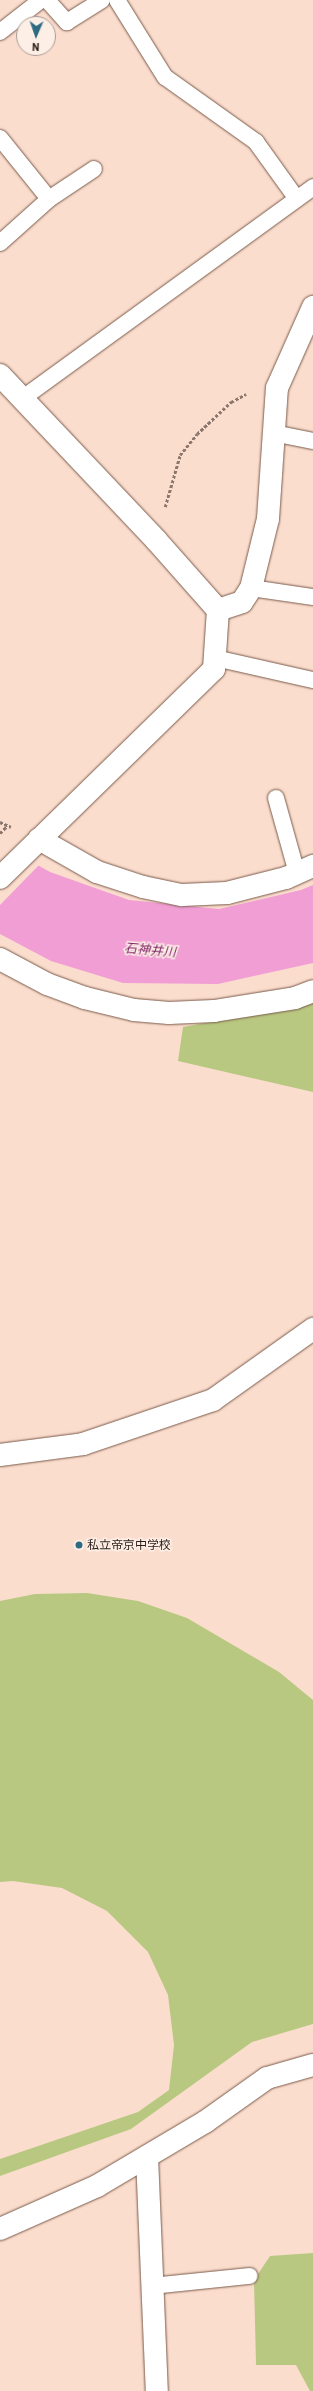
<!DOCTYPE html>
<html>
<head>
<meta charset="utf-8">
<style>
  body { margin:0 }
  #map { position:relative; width:313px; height:2391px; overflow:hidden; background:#fbddce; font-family:Barlow,"Noto Sans JP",sans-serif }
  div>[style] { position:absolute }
  .green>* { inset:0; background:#b8c881 }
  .water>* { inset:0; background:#f09ed4 }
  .pier>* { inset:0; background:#fbddce }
  .path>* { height:2.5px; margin-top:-1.25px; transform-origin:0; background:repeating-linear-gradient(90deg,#8c776d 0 3px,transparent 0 5px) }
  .roads { filter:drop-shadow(0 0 1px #7a5b4a) drop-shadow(0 0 1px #7a5b4a) }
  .service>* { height:16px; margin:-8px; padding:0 8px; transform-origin:8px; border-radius:8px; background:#fff }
  .pedestrian>* { height:22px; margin:-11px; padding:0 11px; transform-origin:11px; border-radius:11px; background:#fff }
  .minor>* { height:22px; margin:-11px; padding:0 11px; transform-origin:11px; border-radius:11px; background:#fff }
  .dots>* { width:11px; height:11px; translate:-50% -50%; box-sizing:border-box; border:2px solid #fdeee6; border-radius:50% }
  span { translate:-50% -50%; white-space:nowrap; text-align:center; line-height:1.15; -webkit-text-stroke:3px #fdeee6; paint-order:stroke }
  .poi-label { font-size:12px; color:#2b1e17 }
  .left { translate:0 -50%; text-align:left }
  .water-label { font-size:13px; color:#7e2165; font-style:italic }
  .north { position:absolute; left:16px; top:16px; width:40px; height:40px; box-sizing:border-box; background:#fdeee6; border:1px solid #a99b93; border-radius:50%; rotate:182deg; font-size:11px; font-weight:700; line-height:16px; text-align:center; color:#2b1e17 }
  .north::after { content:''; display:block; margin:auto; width:14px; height:18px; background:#2c6b80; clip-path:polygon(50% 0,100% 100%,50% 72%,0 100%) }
</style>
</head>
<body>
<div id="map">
  <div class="green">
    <i style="clip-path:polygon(313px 1003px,313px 1092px,178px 1061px,183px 1027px)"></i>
    <i style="clip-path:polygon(87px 1593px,138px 1601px,187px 1618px,279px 1672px,313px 1700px,313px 2024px,252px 2042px,131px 2129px,0 2176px,0 2159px,138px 2112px,169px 2090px,174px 2045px,168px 1995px,148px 1952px,107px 1911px,62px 1888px,13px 1881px,0 1882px,0 1601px,35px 1594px)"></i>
    <i style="clip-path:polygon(313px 2253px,313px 2391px,310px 2391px,296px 2365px,256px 2365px,254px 2280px,270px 2256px)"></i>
  </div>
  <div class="water">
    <i style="clip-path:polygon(0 844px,50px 872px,129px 900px,219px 909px,301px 890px,313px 885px,313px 963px,218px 984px,123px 983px,51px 961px,0 934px)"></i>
  </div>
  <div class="pier">
    <i style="clip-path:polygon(0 842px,40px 864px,0 905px)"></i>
  </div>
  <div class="path">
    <i style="left:165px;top:507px;width:54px;rotate:-73.9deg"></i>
    <i style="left:180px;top:455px;width:27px;rotate:-51deg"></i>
    <i style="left:197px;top:434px;width:47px;rotate:-43.3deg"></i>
    <i style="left:231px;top:402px;width:17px;rotate:-28deg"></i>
    <i style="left:0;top:822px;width:12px;rotate:24deg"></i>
    <i style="left:0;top:833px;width:10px;rotate:-45deg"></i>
  </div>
  <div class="roads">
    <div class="service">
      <i style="left:47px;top:0;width:30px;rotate:48deg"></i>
      <i style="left:67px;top:22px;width:41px;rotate:-32.2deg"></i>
      <i style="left:117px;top:0;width:91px;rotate:58.1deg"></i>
      <i style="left:165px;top:77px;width:112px;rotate:35.5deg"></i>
      <i style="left:256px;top:142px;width:70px;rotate:54.3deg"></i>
      <i style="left:0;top:32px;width:52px;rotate:-38deg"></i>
      <i style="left:0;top:138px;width:78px;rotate:51.2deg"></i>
      <i style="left:49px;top:199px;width:54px;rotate:-33.7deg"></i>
      <i style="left:0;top:243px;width:66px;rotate:-41.9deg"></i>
      <i style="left:23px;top:398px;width:359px;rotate:-36deg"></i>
      <i style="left:273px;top:433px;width:41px;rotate:11.3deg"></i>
      <i style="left:251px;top:588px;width:63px;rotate:8.3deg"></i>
      <i style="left:215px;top:658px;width:100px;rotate:12.7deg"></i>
      <i style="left:276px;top:798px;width:78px;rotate:74.4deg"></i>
      <i style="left:152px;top:2286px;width:98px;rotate:-5.9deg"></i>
    </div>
    <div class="pedestrian">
      <i style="left:0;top:959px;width:53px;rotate:28deg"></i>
      <i style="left:47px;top:984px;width:40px;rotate:20.2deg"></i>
      <i style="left:85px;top:998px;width:50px;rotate:13.8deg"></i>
      <i style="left:134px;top:1010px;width:35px;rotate:5deg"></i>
      <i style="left:169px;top:1013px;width:45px;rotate:-2.5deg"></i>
      <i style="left:214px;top:1011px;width:82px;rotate:-9.1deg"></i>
      <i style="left:295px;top:998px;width:19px;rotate:-21deg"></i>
    </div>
    <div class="minor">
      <i style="left:0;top:375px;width:227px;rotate:46.6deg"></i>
      <i style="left:156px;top:540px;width:94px;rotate:48.5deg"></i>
      <i style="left:218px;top:610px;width:59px;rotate:93.9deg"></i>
      <i style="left:214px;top:669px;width:299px;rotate:135.7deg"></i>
      <i style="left:218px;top:610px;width:25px;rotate:-18deg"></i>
      <i style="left:242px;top:602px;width:17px;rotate:-57deg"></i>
      <i style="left:251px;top:588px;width:71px;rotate:-76.2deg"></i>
      <i style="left:268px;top:519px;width:131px;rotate:-86.1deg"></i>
      <i style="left:277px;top:388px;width:89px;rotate:-66deg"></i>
      <i style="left:39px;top:839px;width:67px;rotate:29.6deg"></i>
      <i style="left:97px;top:872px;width:48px;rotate:18.1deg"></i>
      <i style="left:143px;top:887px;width:40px;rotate:12deg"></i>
      <i style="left:182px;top:895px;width:45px;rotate:-2.5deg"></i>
      <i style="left:227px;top:893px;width:61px;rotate:-14.3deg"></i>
      <i style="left:286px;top:878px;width:30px;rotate:-24deg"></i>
      <i style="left:0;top:1455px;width:84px;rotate:-7.5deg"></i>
      <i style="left:83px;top:1444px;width:137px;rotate:-18.7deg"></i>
      <i style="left:213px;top:1400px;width:123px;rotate:-35.4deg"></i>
      <i style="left:147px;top:2157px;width:234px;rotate:87.6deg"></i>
      <i style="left:0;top:2229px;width:106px;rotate:-23.9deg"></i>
      <i style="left:97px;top:2186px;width:126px;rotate:-30.7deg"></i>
      <i style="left:205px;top:2122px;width:76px;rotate:-35.4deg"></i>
      <i style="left:267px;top:2078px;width:48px;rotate:-15.8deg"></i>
    </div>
  </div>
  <div class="dots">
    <i style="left:79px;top:1545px;background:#2c6b80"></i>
  </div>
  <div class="poi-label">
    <span class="left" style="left:87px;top:1545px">私立帝京中学校</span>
  </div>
  <div class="water-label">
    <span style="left:150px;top:950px;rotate:5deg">石神井川</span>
  </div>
  <div class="north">N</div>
</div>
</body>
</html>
